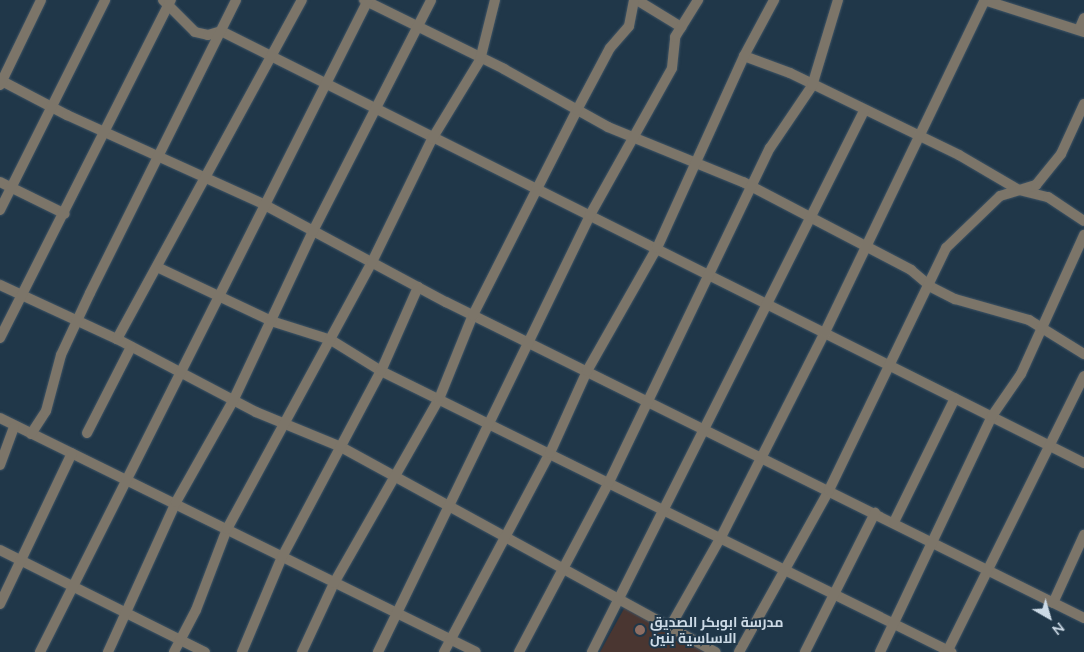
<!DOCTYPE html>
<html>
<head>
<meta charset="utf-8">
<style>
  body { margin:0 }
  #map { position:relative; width:1084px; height:652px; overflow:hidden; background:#203749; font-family:Lato,Cairo,sans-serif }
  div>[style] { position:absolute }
  .education>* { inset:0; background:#4a3631 }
  .roads { filter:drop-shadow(0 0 1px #3f5465) drop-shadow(0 0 1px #3f5465) }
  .minor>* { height:10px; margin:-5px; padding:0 5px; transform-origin:5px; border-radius:5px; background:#7c7569 }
  .dots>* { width:14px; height:14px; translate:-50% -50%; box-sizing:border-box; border:2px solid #203749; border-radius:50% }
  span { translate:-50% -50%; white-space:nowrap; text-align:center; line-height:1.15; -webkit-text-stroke:4px #203749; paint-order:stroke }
  .poi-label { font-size:14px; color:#ccdae6; font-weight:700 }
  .left { translate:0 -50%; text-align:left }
  .north { position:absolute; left:1024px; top:592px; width:50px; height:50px; -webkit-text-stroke:4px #203749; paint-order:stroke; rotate:142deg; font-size:14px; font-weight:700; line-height:20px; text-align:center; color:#ccdae6 }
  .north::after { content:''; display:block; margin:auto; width:18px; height:22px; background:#ccdae6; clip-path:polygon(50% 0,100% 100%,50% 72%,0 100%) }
</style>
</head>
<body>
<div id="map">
  <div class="education">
    <i style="clip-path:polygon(625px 607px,710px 652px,600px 652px)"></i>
  </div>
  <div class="roads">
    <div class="minor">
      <i style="left:163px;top:0;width:45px;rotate:45deg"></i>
      <i style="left:195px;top:32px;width:13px;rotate:13deg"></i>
      <i style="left:208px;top:35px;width:14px;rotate:-17deg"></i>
      <i style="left:221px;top:31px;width:965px;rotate:26.59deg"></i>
      <i style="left:364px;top:0;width:156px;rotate:26.2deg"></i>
      <i style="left:504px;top:69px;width:119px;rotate:29.1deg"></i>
      <i style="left:608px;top:127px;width:146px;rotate:22.2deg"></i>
      <i style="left:743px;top:182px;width:190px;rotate:27.6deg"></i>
      <i style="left:911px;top:270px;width:26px;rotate:40deg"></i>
      <i style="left:931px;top:287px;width:27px;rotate:27deg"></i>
      <i style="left:955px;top:299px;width:77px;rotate:15.8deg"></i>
      <i style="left:1029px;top:320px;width:65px;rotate:31.7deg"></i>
      <i style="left:637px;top:0;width:52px;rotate:31.5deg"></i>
      <i style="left:984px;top:0;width:105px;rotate:17.7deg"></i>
      <i style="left:1079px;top:30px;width:13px;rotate:-67deg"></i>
      <i style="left:744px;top:56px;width:49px;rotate:20.3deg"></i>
      <i style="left:790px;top:73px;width:188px;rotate:25.9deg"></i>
      <i style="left:959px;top:155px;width:69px;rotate:30.3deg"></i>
      <i style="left:1019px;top:190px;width:30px;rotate:14deg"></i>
      <i style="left:1048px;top:197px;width:43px;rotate:33.7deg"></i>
      <i style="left:0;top:80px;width:76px;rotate:27.6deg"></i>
      <i style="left:67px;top:115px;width:215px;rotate:24.4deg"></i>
      <i style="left:263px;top:204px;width:208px;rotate:28.2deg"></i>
      <i style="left:446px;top:302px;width:712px;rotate:26.35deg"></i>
      <i style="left:0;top:85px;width:94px;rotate:-64.2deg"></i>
      <i style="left:0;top:182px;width:72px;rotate:26.2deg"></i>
      <i style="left:0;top:210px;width:235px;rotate:-63.4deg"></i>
      <i style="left:157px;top:267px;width:126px;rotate:25.3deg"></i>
      <i style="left:271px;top:321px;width:63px;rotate:17.6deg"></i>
      <i style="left:331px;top:340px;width:59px;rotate:31.8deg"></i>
      <i style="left:381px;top:371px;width:636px;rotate:26.24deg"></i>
      <i style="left:0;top:285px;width:129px;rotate:24.8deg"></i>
      <i style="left:117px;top:339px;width:157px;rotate:27.7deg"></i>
      <i style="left:256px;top:412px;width:92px;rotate:22.4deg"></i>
      <i style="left:341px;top:447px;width:427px;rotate:28.7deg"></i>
      <i style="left:0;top:338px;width:379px;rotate:-63.2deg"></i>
      <i style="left:117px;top:339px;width:386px;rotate:-61.4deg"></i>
      <i style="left:0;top:418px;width:530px;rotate:26.18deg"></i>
      <i style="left:87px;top:433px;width:97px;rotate:-62.9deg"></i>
      <i style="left:31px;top:434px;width:27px;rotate:-57deg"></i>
      <i style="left:46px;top:411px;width:58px;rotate:-75deg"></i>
      <i style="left:61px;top:355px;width:68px;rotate:-64.9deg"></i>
      <i style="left:90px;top:293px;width:327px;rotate:-63.5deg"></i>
      <i style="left:0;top:465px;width:40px;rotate:-69.8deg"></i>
      <i style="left:894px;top:522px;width:138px;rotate:-63.8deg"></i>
      <i style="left:0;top:550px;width:229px;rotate:26.5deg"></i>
      <i style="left:1053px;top:603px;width:75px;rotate:-65.5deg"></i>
      <i style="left:0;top:604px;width:167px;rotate:-64.5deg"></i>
      <i style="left:670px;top:627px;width:103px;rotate:-60.5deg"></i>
      <i style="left:721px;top:537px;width:230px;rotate:-63.1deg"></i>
      <i style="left:825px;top:332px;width:369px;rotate:-64.3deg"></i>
      <i style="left:40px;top:652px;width:730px;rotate:-63.29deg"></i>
      <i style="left:108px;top:652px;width:165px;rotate:-65.6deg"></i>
      <i style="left:176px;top:502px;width:116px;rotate:-60.6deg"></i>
      <i style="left:233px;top:401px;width:188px;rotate:-64.8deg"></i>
      <i style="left:313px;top:231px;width:259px;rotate:-62.9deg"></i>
      <i style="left:174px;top:652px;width:47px;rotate:-62.4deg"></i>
      <i style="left:196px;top:610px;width:87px;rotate:-69.1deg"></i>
      <i style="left:227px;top:529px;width:304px;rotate:-61.5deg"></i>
      <i style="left:372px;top:262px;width:137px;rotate:-64deg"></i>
      <i style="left:432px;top:139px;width:92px;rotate:-58.7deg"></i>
      <i style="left:480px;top:60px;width:62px;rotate:-76deg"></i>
      <i style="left:242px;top:652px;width:103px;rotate:-67.2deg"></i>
      <i style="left:282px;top:557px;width:211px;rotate:-62deg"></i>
      <i style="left:381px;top:371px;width:92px;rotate:-66.2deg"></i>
      <i style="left:302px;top:652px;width:76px;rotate:-65.1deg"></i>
      <i style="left:334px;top:583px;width:212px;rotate:-60.3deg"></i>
      <i style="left:439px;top:399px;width:91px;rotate:-68deg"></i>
      <i style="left:473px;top:315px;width:230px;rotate:-63.1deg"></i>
      <i style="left:577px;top:110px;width:70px;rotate:-62deg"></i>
      <i style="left:610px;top:48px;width:29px;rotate:-49deg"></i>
      <i style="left:629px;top:26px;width:26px;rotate:-79deg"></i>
      <i style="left:378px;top:652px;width:486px;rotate:-64.1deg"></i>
      <i style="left:590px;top:215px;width:168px;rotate:-60.8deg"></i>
      <i style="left:672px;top:68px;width:31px;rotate:-84deg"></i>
      <i style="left:675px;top:37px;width:44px;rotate:-58.1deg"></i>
      <i style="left:444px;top:652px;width:225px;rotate:-62deg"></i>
      <i style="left:550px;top:453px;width:90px;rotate:-65.7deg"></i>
      <i style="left:587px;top:371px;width:142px;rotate:-60.4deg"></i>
      <i style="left:657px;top:248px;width:211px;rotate:-65.6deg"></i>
      <i style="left:744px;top:56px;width:64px;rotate:-61.8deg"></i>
      <i style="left:519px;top:652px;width:192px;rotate:-62.1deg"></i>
      <i style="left:609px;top:482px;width:371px;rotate:-64.3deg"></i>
      <i style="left:770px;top:148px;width:75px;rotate:-55.9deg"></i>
      <i style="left:812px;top:86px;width:90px;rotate:-73.2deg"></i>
      <i style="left:592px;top:652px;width:606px;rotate:-63.31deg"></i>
      <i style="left:739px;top:652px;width:185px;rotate:-60.9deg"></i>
      <i style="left:829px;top:490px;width:269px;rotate:-64.2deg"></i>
      <i style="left:946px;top:248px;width:75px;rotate:-43.9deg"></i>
      <i style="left:1000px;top:196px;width:38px;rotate:-17deg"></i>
      <i style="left:1036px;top:185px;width:40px;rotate:-51deg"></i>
      <i style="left:1061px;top:154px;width:55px;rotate:-65.3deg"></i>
      <i style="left:805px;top:652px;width:156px;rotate:-63.3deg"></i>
      <i style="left:880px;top:652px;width:261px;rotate:-64.6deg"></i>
      <i style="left:992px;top:416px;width:51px;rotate:-55.4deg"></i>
      <i style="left:1021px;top:374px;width:153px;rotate:-65.6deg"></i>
      <i style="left:947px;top:652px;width:308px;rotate:-63.6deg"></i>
    </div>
  </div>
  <div class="dots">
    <i style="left:640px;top:630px;background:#8d6e63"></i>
  </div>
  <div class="poi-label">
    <span class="left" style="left:650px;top:630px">مدرسة ابوبكر الصديق<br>الاساسية بنين</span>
  </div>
  <div class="north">N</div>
</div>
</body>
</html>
